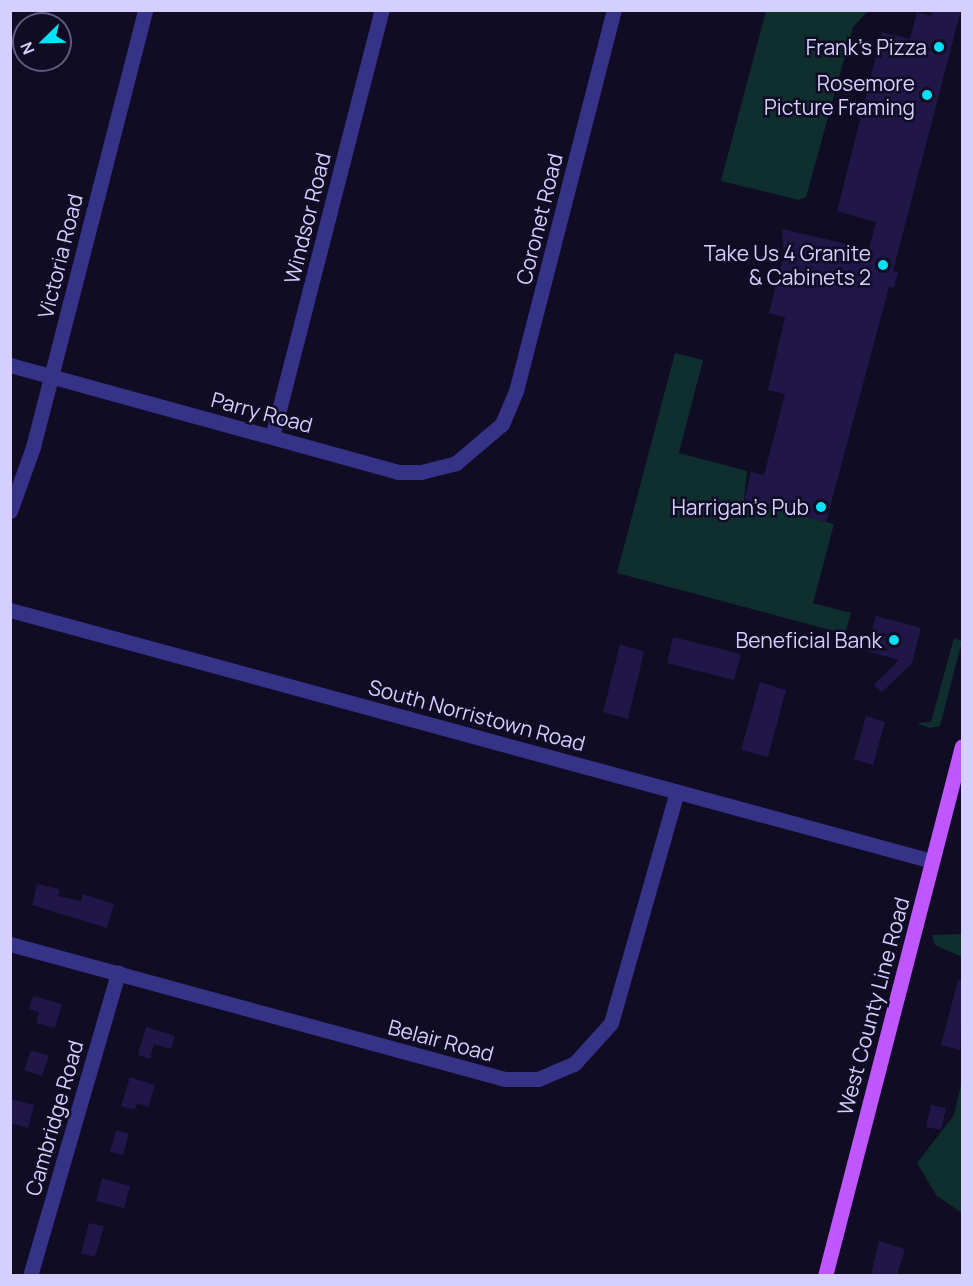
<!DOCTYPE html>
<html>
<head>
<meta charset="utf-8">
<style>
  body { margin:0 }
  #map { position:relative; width:973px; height:1286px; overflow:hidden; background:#100c24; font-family:Manrope,sans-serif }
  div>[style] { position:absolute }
  .green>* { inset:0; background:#0e2f2d }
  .building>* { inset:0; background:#201647 }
  .minor>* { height:15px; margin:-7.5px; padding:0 7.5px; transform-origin:7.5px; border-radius:7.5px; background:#353288 }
  .tertiary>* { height:15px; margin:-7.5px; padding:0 7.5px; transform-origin:7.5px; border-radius:7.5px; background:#353288 }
  .primary>* { height:15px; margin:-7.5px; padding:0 7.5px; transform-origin:7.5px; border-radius:7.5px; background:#bf56ff }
  .dots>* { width:16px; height:16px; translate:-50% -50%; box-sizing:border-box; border:3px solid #100c24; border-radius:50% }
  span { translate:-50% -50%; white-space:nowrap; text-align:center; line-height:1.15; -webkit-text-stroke:5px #100c24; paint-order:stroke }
  .poi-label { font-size:21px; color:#d4cfff }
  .right { translate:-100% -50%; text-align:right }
  .street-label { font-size:21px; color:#d4cfff }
  .frame { position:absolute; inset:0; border:12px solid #d4cfff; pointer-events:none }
  .north { position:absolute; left:12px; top:12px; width:60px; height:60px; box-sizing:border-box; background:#100c24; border:2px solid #5e5a7c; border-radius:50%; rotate:247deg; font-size:16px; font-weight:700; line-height:24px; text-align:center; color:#d4cfff }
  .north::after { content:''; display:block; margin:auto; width:21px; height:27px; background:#00e2fa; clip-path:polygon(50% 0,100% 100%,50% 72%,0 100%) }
</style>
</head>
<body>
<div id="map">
  <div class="green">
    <i style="clip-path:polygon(766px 11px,868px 11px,853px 27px,806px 197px,799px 200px,721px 181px)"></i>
    <i style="clip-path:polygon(675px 353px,703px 360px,679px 453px,747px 471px,744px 501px,834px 524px,813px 603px,851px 613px,845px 634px,617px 573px)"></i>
    <i style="clip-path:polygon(954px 638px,962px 641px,940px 726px,929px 728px,917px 723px,931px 722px)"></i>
    <i style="clip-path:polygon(962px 934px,962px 957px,935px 945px,932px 935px)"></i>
    <i style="clip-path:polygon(962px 1080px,962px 1213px,937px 1196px,917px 1163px,954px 1115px)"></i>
  </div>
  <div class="building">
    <i style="clip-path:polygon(932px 10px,961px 10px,893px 271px,898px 272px,894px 288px,889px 287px,826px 522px,744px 501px,751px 472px,764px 475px,785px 394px,768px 390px,785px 317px,769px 313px,784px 254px,782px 229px,869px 249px,876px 222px,837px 211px,882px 32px,910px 39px,917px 12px,931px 16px)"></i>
    <i style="clip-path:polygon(876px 616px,921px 628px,912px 663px,882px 692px,874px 685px,899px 660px,866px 651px)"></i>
    <i style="clip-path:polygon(673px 637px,741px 654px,734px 680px,667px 663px)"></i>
    <i style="clip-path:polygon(620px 644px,644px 652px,628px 719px,603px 712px)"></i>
    <i style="clip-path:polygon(760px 682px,786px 690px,768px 757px,741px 750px)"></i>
    <i style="clip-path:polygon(866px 716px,885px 722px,873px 765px,854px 759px)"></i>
    <i style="clip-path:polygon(37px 884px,60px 889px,58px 896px,81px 901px,83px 894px,114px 904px,107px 928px,32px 905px)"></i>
    <i style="clip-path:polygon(958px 980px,963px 981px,960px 1050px,941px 1045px)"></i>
    <i style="clip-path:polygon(33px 996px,62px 1004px,55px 1028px,36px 1023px,39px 1012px,29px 1009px)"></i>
    <i style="clip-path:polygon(146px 1027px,175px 1036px,171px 1049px,154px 1044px,150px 1059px,138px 1055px)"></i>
    <i style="clip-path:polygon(31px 1050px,49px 1056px,42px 1076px,24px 1070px)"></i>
    <i style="clip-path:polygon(130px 1077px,155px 1085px,148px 1107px,137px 1103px,135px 1110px,121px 1106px)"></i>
    <i style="clip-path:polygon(10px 1099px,34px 1105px,28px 1128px,10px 1123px)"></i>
    <i style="clip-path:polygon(931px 1105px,946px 1108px,941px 1130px,926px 1127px)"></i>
    <i style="clip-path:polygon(116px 1130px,129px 1134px,123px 1155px,110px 1152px)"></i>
    <i style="clip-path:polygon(102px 1178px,130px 1186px,124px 1208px,96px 1201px)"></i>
    <i style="clip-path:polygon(89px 1223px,104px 1226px,95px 1257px,81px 1253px)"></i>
    <i style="clip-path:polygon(879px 1241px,905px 1249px,897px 1275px,871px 1275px)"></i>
  </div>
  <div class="minor">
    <i style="left:10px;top:365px;width:402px;rotate:15.4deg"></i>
    <i style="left:398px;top:472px;width:23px"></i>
    <i style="left:421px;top:472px;width:36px;rotate:-14deg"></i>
    <i style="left:456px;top:463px;width:60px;rotate:-40.3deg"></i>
    <i style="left:502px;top:424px;width:36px;rotate:-67deg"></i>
    <i style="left:516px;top:391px;width:393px;rotate:-75.6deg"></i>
    <i style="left:272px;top:437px;width:441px;rotate:-75.6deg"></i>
    <i style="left:10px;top:511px;width:68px;rotate:-70.2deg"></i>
    <i style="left:33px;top:447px;width:451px;rotate:-75.6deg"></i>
    <i style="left:10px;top:944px;width:513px;rotate:15.26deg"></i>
    <i style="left:505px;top:1079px;width:33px"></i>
    <i style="left:538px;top:1079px;width:39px;rotate:-23deg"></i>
    <i style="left:574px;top:1064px;width:55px;rotate:-47.9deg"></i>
    <i style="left:611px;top:1023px;width:240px;rotate:-74.1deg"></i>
    <i style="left:30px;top:1276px;width:316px;rotate:-73.8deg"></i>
  </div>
  <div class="tertiary">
    <i style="left:10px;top:610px;width:956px;rotate:15.23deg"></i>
  </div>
  <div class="primary">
    <i style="left:825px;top:1276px;width:547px;rotate:-75.51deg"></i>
  </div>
  <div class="dots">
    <i style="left:939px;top:47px;background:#00e2fa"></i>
    <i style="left:927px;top:95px;background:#00e2fa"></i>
    <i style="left:883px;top:265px;background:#00e2fa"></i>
    <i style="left:821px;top:507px;background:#00e2fa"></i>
    <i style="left:894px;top:640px;background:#00e2fa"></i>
  </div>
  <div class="poi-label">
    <span class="right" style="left:927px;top:47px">Frank's Pizza</span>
    <span class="right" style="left:915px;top:95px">Rosemore<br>Picture Framing</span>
    <span class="right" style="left:871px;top:265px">Take Us 4 Granite<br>&amp; Cabinets 2</span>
    <span class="right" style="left:809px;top:507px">Harrigan's Pub</span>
    <span class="right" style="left:882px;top:640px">Beneficial Bank</span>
  </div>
  <div class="street-label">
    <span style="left:307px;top:218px;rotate:-76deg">Windsor Road</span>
    <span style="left:539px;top:219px;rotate:-76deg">Coronet Road</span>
    <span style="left:60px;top:256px;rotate:-76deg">Victoria Road</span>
    <span style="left:262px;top:412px;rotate:15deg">Parry Road</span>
    <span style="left:477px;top:715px;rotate:15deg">South Norristown Road</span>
    <span style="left:873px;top:1006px;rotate:-75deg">West County Line Road</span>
    <span style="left:441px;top:1040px;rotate:15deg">Belair Road</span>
    <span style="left:54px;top:1118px;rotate:-74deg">Cambridge Road</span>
  </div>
  <div class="frame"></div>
  <div class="north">N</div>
</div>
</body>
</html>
